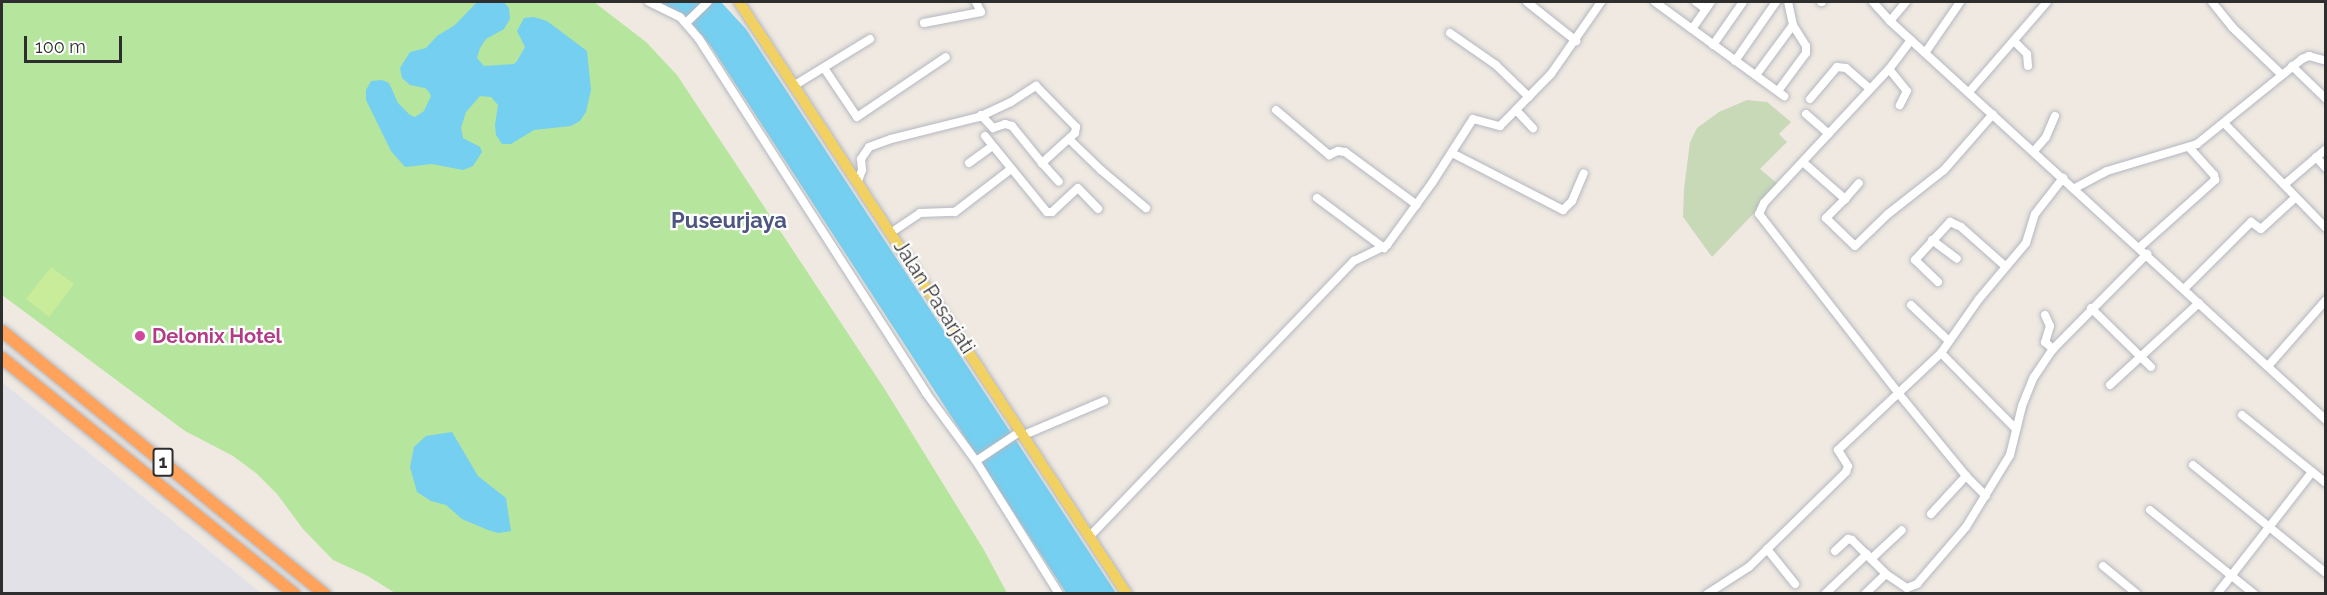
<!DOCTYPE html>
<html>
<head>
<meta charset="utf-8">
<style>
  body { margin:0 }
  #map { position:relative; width:2327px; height:595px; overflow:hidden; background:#efe9e1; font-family:Raleway,sans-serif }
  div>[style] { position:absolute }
  .industrial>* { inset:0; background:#e3e1e8 }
  .green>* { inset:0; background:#b6e59e }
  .cemetery>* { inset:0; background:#c8d9b8 }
  .pitch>* { inset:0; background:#c9ec9a }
  .water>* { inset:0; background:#75cff0 }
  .roads { filter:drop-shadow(0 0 2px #b4b7c1) drop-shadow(0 0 2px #b4b7c1) }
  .minor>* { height:8px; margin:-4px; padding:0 4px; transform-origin:4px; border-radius:4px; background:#fff }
  .major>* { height:10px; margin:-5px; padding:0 5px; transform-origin:5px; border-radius:5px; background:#f2d163 }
  .highway>* { height:12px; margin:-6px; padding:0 6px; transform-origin:6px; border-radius:6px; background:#ffa35c }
  .dots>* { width:16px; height:16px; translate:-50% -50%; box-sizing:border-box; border:3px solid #fff; border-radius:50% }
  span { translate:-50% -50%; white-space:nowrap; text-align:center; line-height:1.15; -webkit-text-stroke:4.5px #fff; paint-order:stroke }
  .shield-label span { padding:2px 4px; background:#fff; border:2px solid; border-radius:4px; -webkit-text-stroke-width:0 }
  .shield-label { font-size:18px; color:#2e2e2e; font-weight:700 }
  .street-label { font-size:20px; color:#2e2e2e }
  .hotel-label { font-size:20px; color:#b23c85; font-weight:700 }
  .left { translate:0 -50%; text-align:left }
  .quarter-label { font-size:22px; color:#4d5680; font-weight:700 }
  .frame { position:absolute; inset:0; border:3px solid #2e2e2e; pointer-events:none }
  .scale { position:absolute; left:24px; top:36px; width:98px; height:27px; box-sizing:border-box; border:3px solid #2e2e2e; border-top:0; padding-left:8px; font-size:18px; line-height:21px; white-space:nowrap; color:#2e2e2e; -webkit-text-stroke:4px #fff; paint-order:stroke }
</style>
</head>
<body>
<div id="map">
  <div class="industrial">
    <i style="clip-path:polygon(2px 382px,261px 593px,2px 593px)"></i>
  </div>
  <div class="green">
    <i style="clip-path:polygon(2px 2px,594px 2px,646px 42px,677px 75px,884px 388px,984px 550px,1007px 593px,395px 593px,368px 576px,333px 560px,303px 529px,277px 494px,256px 473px,233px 456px,185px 431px,2px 295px)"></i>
  </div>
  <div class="cemetery">
    <i style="clip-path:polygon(1747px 100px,1767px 102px,1791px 122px,1779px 134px,1787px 142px,1760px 169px,1778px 184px,1756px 211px,1712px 257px,1683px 217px,1684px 189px,1690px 142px,1697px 128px,1719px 112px)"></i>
  </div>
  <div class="pitch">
    <i style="clip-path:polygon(51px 267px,74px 284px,49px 317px,26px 299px)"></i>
  </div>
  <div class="water">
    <i style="clip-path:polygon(477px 2px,504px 2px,509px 8px,510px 19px,504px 29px,486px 39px,480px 48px,477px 58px,484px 66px,514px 64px,517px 61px,525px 47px,517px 31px,524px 18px,534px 17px,547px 21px,587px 51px,591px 90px,586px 112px,580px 121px,571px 126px,534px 130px,511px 144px,502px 144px,496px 135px,495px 125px,498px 105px,491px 97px,480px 96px,466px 112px,461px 128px,463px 138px,480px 147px,482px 152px,473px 166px,463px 170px,432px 164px,405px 167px,391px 151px,366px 100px,366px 90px,371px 81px,382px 80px,389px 83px,398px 103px,410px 115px,415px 117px,424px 111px,431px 96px,429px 92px,425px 88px,410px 85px,402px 78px,400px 68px,410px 52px,426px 48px,437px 36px,455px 25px)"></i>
    <i style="clip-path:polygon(658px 2px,721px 2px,746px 29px,1116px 593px,1066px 593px,710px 45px,685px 15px)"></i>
    <i style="clip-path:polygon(452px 432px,478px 476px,506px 498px,511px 531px,498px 533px,488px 530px,462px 519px,446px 505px,431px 501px,417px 492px,410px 467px,414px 447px,426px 436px)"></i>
  </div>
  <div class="roads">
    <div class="minor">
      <i style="left:649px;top:2px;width:34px;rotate:26deg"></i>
      <i style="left:680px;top:17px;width:29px;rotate:49deg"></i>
      <i style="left:699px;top:39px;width:421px;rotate:57.3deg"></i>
      <i style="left:926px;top:393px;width:84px;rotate:53.7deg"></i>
      <i style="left:976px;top:461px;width:157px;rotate:58deg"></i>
      <i style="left:1527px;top:2px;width:63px;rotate:38.5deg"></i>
      <i style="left:1655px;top:2px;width:160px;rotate:36.1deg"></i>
      <i style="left:1696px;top:2px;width:12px;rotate:35deg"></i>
      <i style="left:1821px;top:2px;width:1px"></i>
      <i style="left:1873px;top:2px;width:25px;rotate:48deg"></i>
      <i style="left:1890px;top:21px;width:591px;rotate:42.46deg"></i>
      <i style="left:2212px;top:2px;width:32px;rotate:51deg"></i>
      <i style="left:2232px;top:27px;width:69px;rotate:43.8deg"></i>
      <i style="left:1890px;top:21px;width:25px;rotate:-50deg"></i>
      <i style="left:686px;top:23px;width:30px;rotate:-44deg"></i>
      <i style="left:924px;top:23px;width:58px;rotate:-10.9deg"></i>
      <i style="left:981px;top:12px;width:11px;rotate:-117deg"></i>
      <i style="left:1692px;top:29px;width:33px;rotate:-55deg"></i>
      <i style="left:1450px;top:33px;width:56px;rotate:34.8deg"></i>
      <i style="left:1496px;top:65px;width:46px;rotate:44.1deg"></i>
      <i style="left:1911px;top:40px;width:36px;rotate:127deg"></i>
      <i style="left:1889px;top:69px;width:183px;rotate:133deg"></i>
      <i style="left:1764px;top:203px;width:12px;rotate:114deg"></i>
      <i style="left:1759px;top:214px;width:228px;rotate:52.1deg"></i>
      <i style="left:1899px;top:394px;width:106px;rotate:50.7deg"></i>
      <i style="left:1966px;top:476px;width:28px;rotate:45deg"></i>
      <i style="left:2015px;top:42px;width:17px;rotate:45deg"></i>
      <i style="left:2027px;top:54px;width:12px;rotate:85deg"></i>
      <i style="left:1713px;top:45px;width:52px;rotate:-55.1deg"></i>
      <i style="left:1925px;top:53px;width:62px;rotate:-55.5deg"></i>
      <i style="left:1735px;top:61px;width:72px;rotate:-55.2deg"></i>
      <i style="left:2292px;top:66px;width:47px;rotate:44.1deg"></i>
      <i style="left:824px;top:68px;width:59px;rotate:56deg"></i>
      <i style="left:857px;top:117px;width:107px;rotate:-34deg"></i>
      <i style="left:1889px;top:69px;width:28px;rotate:51deg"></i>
      <i style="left:1907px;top:91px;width:16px;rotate:117deg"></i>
      <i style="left:1756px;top:75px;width:62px;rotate:-53.5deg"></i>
      <i style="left:1793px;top:25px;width:24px;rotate:-102deg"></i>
      <i style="left:795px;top:85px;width:88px;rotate:-31.5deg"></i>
      <i style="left:1778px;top:91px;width:47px;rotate:-53.6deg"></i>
      <i style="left:1806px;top:53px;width:7px;rotate:-90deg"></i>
      <i style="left:1806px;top:46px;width:25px;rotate:-122deg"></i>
      <i style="left:1969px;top:92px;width:119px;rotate:-49.1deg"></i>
      <i style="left:1810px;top:99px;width:42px;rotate:-49.8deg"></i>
      <i style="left:1837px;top:67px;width:9px;rotate:6deg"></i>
      <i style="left:1846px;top:68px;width:32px;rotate:41deg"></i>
      <i style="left:1276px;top:110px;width:70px;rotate:40.3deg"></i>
      <i style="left:1329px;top:155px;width:10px;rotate:-24deg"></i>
      <i style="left:1338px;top:151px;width:7px;rotate:8deg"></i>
      <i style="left:1345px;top:152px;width:89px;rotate:36.4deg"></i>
      <i style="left:1516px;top:110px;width:25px;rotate:47deg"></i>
      <i style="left:1806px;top:114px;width:30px;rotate:41deg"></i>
      <i style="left:981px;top:115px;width:18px;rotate:47deg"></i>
      <i style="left:993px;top:128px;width:13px;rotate:-18deg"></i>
      <i style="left:1005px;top:124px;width:7px;rotate:16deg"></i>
      <i style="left:1012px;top:126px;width:48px;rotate:51deg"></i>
      <i style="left:2224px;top:123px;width:146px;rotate:45.8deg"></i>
      <i style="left:985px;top:136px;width:98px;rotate:50.8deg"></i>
      <i style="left:1047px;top:212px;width:5px"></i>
      <i style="left:1052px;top:212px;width:35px;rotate:-43deg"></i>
      <i style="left:1078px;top:188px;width:29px;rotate:46deg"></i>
      <i style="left:1069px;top:139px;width:45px;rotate:44.1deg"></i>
      <i style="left:1101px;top:170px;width:59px;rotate:40.2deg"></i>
      <i style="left:2034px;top:151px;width:18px;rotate:-49deg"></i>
      <i style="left:2046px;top:137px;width:23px;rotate:-67deg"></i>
      <i style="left:1452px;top:153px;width:125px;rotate:27.2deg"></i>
      <i style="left:1563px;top:210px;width:13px;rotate:-45deg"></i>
      <i style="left:1572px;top:201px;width:30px;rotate:-67deg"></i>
      <i style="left:2316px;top:157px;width:15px;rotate:48deg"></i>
      <i style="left:969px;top:163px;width:29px;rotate:-36deg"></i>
      <i style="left:1804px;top:163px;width:55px;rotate:41.3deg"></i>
      <i style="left:1845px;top:199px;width:27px;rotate:135deg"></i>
      <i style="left:1826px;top:218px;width:40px;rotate:44deg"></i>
      <i style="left:1855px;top:246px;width:46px;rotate:-44.1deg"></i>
      <i style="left:1888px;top:214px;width:71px;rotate:-38.2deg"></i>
      <i style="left:1944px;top:170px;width:74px;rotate:-48.8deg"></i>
      <i style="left:858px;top:181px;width:12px;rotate:-70deg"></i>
      <i style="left:862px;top:170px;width:11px;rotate:-95deg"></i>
      <i style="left:861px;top:159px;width:14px;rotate:-56deg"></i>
      <i style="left:869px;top:147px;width:23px;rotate:-20deg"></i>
      <i style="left:891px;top:139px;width:91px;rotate:-14deg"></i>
      <i style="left:979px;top:117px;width:35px;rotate:-25deg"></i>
      <i style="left:1011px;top:102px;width:30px;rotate:-33deg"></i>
      <i style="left:1036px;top:86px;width:57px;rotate:45.7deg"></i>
      <i style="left:1076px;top:127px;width:6px;rotate:99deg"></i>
      <i style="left:1075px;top:133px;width:45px;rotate:137.7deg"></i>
      <i style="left:1042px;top:163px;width:25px;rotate:48deg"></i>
      <i style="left:2285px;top:184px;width:54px;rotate:-40.5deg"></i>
      <i style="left:2075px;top:188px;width:36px;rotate:-28deg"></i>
      <i style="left:2107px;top:171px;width:94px;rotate:-16.7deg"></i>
      <i style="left:2197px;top:144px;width:135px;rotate:-39deg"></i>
      <i style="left:2302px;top:59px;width:8px;rotate:-23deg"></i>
      <i style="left:2309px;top:56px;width:18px;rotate:16deg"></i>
      <i style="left:1317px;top:198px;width:84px;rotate:36.7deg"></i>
      <i style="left:1845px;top:199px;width:21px;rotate:-49deg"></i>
      <i style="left:892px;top:232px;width:34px;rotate:-34deg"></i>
      <i style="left:920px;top:213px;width:35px;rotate:-2deg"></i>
      <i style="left:955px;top:212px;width:71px;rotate:-37.5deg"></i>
      <i style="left:1932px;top:240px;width:31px;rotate:37deg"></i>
      <i style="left:2140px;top:247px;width:101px;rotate:-41.8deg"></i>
      <i style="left:2215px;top:180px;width:5px;rotate:-101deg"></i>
      <i style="left:2214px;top:175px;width:36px;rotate:-132deg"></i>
      <i style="left:1938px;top:282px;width:32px;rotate:-136deg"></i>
      <i style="left:1915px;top:260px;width:52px;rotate:-47.4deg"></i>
      <i style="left:1950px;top:222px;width:12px;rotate:24deg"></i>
      <i style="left:1961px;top:227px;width:60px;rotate:41.6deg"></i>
      <i style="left:2184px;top:289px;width:95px;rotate:-45deg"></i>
      <i style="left:2251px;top:222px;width:12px;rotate:35deg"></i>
      <i style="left:2261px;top:229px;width:47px;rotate:-42.4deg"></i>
      <i style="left:1911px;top:305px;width:52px;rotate:43.5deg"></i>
      <i style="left:2091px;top:308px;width:84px;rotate:44.5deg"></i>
      <i style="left:2045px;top:315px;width:12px;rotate:66deg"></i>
      <i style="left:2050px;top:326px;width:17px;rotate:107deg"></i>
      <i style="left:2045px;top:342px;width:11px;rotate:41deg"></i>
      <i style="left:1941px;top:353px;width:107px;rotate:45.4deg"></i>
      <i style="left:2268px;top:366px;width:88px;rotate:-48.7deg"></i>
      <i style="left:2110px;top:385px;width:121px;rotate:-42.7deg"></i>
      <i style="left:2242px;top:415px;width:108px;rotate:39deg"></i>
      <i style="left:1024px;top:435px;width:87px;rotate:-23deg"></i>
      <i style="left:976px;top:461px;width:54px;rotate:-33.7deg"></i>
      <i style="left:2193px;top:465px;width:171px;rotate:39.1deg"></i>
      <i style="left:2150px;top:510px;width:134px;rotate:38.9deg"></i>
      <i style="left:1931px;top:514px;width:52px;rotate:-47.4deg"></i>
      <i style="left:1091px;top:535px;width:380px;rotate:-46.2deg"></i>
      <i style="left:1354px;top:261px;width:37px;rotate:-26deg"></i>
      <i style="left:1387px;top:245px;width:77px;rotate:-54deg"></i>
      <i style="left:1432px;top:183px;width:76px;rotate:-57.4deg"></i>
      <i style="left:1473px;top:119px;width:28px;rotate:15deg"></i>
      <i style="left:1500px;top:126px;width:73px;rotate:-45.6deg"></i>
      <i style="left:1551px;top:74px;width:88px;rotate:-55.2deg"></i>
      <i style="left:1767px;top:549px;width:45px;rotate:51.3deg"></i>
      <i style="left:1835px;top:551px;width:18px;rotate:-43deg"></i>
      <i style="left:1848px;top:539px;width:4px;rotate:14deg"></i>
      <i style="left:1852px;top:540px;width:48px;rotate:45deg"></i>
      <i style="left:1871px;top:559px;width:42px;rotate:-43.1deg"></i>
      <i style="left:2103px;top:566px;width:44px;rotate:39.5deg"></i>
      <i style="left:1707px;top:594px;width:50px;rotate:-32.7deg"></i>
      <i style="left:1749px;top:567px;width:136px;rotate:-44.4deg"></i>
      <i style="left:1846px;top:472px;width:6px;rotate:-72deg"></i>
      <i style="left:1848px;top:466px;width:19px;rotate:-122deg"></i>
      <i style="left:1838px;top:450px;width:141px;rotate:-43.3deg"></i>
      <i style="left:1941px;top:353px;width:66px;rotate:-54.9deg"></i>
      <i style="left:1979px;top:299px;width:73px;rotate:-50deg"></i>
      <i style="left:2026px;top:243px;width:30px;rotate:-73deg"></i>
      <i style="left:2035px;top:214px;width:46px;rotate:-52.1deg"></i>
      <i style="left:1825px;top:594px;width:58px;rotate:-43.6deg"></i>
      <i style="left:1865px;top:594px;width:29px;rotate:-44deg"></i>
      <i style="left:1886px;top:574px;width:25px;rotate:34deg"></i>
      <i style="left:1907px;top:588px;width:11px;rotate:-22deg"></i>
      <i style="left:1917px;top:584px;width:75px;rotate:-49.3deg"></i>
      <i style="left:1966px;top:527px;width:84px;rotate:-58.6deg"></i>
      <i style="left:2010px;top:455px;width:50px;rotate:-76.2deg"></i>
      <i style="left:2022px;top:406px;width:31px;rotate:-68deg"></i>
      <i style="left:2034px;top:377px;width:34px;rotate:-56deg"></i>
      <i style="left:2053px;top:349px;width:134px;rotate:-45.3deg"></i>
      <i style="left:2217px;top:594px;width:155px;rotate:-52.1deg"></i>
    </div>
    <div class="major">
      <i style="left:739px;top:2px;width:708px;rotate:56.76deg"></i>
    </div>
    <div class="highway">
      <i style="left:2px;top:331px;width:417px;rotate:39.2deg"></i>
      <i style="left:2px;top:358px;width:376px;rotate:38.9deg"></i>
    </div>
  </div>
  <div class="dots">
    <i style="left:140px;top:336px;background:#d1479c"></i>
  </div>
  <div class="shield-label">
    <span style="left:163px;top:462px">1</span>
  </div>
  <div class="street-label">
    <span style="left:934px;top:297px;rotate:57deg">Jalan Pasarjati</span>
  </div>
  <div class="hotel-label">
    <span class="left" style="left:152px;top:336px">Delonix Hotel</span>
  </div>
  <div class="quarter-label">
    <span style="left:729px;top:221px">Puseurjaya</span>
  </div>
  <div class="frame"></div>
  <div class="scale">100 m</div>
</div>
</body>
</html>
